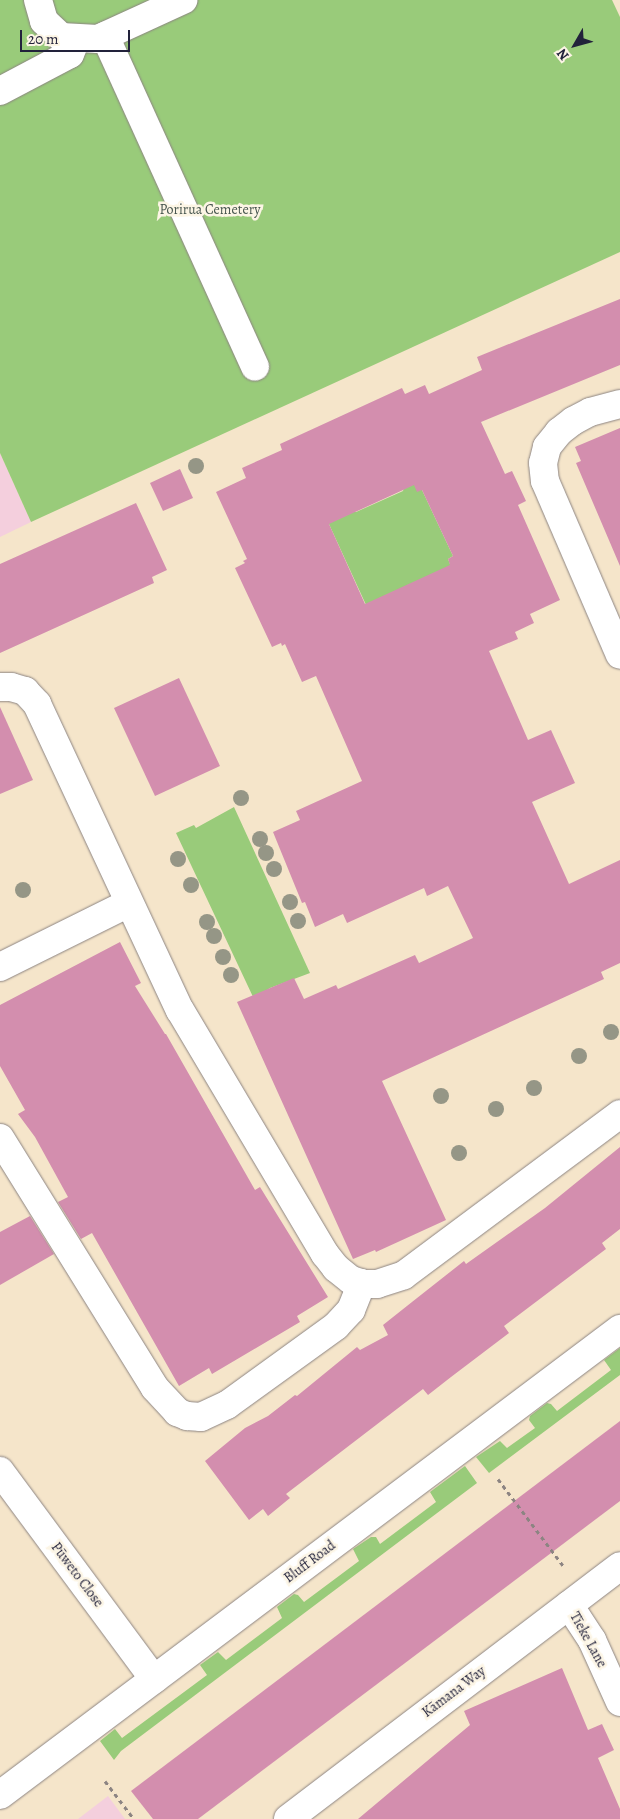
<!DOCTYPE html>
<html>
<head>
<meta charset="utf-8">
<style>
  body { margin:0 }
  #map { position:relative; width:620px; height:1819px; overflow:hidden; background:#f5e5ca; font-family:Alegreya,serif }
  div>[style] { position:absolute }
  .built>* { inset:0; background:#f4cfdd }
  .green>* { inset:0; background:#99cb7a }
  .building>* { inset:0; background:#d38eae }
  .path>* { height:3px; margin-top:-1.5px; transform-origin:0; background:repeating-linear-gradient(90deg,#8c8482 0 4px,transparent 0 8px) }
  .roads { filter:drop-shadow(0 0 1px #8c8482) drop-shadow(0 0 1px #8c8482) }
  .minor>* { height:28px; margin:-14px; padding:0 14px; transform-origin:14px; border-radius:14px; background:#fff }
  .trees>* { width:16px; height:16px; margin:-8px; border-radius:50%; background:#959686 }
  span { translate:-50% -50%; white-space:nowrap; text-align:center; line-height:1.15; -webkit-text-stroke:5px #fcf5e5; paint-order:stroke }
  .park-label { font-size:14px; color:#46554e }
  .street-label { font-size:14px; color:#22223b }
  .north { position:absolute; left:550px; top:20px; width:50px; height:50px; -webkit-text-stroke:4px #fcf5e5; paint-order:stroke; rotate:232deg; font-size:14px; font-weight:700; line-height:20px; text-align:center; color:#22223b }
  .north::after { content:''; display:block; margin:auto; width:18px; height:22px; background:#22223b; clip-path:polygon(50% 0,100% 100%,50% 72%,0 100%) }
  .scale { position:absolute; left:20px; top:30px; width:110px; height:22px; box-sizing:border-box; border:2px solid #22223b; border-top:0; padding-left:6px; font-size:15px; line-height:18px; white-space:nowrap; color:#22223b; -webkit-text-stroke:4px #fcf5e5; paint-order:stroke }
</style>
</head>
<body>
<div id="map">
  <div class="built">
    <i style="clip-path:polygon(0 453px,31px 522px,0 537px)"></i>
    <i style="clip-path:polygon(108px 1796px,125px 1819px,78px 1819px)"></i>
  </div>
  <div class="green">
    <i style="clip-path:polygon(0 0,612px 0,620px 17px,620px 252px,31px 522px,0 453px)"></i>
    <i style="clip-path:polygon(408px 472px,422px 490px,453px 556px,448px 559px,456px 579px,372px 618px,323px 511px,356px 512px,403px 491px)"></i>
    <i style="clip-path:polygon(234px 807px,310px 973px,270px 988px,254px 999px,176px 833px,194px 825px,196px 828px)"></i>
    <i style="clip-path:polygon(620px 1348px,620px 1375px,489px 1473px,476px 1457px,500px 1441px,507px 1448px,535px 1428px,529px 1420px,530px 1416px,547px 1403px,551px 1404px,557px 1411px,611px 1370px,604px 1360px)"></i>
    <i style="clip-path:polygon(465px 1466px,477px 1483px,121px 1751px,114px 1760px,100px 1741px,115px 1729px,122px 1738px,207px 1675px,200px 1665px,218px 1652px,226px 1660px,282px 1618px,277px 1607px,294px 1594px,298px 1595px,304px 1602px,359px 1561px,353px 1549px,371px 1537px,376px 1537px,380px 1544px,436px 1502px,430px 1492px)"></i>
  </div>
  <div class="building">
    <i style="clip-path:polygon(evenodd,620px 299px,620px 365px,481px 422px,505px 474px,512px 471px,526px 501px,518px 505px,560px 600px,530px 614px,534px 623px,515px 632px,518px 639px,489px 651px,528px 740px,551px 730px,575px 783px,532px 802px,569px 884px,620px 860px,620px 963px,601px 972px,604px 979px,382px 1081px,446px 1220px,376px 1252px,375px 1250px,353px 1259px,237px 1002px,294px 978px,304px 999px,336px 985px,338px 989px,415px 955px,419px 963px,473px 938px,448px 886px,427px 896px,424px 888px,347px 923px,343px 914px,315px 927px,305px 902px,302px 903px,273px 832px,300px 820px,296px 811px,362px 781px,316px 676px,302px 682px,285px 644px,282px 646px,281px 643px,272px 647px,235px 568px,245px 563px,243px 561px,247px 559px,216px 492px,246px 478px,242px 468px,282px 450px,280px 444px,402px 388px,405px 394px,425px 385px,429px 394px,482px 370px,477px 357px,620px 299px,414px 485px,417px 492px,422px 490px,453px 556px,448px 559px,450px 565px,365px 604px,329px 524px,414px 485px)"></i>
    <i style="clip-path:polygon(620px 428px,620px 566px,576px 463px,581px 461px,575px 447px)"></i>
    <i style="clip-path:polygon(180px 469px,193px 498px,163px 511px,150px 483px)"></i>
    <i style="clip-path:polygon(136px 503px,167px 570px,152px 577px,154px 583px,0 653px,0 564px)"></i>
    <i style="clip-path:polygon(179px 678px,220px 766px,155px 796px,114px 708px)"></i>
    <i style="clip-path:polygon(0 707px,33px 780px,0 794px)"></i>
    <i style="clip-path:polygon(120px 942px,141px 983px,135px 986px,165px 1034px,166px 1034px,255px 1190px,260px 1187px,328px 1297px,297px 1316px,300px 1322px,212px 1374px,209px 1368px,179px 1386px,92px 1233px,81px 1239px,58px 1202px,68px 1197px,35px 1137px,18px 1114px,25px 1110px,0 1066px,0 1005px)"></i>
    <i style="clip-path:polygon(620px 1147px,620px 1229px,602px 1243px,606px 1249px,504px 1326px,509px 1333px,451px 1377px,428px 1395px,423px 1389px,286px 1494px,290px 1498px,268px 1516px,263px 1509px,249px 1520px,205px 1461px,245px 1428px,268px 1416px,295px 1395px,297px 1396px,357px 1347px,360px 1350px,388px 1335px,383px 1325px,412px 1302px,464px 1261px,466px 1264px,545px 1208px)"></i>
    <i style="clip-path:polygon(30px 1216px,54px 1254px,0 1285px,0 1232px)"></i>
    <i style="clip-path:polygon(620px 1421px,620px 1501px,198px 1819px,153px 1819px,131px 1791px)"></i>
    <i style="clip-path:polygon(562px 1668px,588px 1730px,602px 1724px,614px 1750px,598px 1758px,620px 1809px,620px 1819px,358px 1819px,470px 1725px,464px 1711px)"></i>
  </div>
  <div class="path">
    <i style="left:498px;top:1479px;width:110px;rotate:53.1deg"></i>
    <i style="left:105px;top:1781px;width:48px;rotate:52.7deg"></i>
  </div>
  <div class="roads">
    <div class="minor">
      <i style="left:38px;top:0;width:22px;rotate:74deg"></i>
      <i style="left:44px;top:21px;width:23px;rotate:43deg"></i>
      <i style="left:61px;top:37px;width:37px;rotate:3deg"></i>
      <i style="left:98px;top:39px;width:94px;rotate:-24.6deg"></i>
      <i style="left:105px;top:36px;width:363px;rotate:65.6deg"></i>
      <i style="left:0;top:91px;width:79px;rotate:-27.9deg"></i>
      <i style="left:70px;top:54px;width:16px;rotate:-68deg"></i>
      <i style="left:620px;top:404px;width:31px;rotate:165deg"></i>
      <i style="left:590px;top:412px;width:19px;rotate:152deg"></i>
      <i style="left:573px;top:421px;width:18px;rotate:142deg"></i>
      <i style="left:559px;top:432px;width:19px;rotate:129deg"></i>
      <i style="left:547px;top:447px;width:16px;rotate:104deg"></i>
      <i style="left:543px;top:463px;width:18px;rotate:84deg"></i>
      <i style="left:545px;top:481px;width:189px;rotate:66.7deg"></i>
      <i style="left:0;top:687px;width:11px"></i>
      <i style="left:11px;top:687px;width:15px;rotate:16deg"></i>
      <i style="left:25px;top:691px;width:18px;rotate:47deg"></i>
      <i style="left:37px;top:704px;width:338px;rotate:65deg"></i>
      <i style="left:180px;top:1010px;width:284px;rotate:59.3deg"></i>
      <i style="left:325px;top:1254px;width:18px;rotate:52deg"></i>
      <i style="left:336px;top:1268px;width:19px;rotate:39deg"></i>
      <i style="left:351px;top:1280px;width:14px;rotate:17deg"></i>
      <i style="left:364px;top:1284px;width:13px"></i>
      <i style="left:377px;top:1284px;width:28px;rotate:-18deg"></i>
      <i style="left:404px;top:1275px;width:269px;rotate:-36.7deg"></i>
      <i style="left:0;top:967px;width:144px;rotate:-26.4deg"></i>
      <i style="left:0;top:1138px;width:294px;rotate:58.2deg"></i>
      <i style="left:155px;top:1388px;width:33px;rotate:47deg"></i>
      <i style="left:177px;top:1412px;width:11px;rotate:22deg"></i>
      <i style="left:187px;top:1416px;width:14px;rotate:4deg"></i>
      <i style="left:201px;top:1417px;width:29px;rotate:-25deg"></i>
      <i style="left:227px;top:1405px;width:135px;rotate:-35.9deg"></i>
      <i style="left:336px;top:1326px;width:22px;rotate:-47deg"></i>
      <i style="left:351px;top:1310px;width:29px;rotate:-68deg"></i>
      <i style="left:0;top:1471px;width:259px;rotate:53.5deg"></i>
      <i style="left:569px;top:1605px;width:42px;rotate:56.7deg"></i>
      <i style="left:592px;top:1640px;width:68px;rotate:65.7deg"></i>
      <i style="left:0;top:1795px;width:776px;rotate:-36.93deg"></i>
      <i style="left:288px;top:1819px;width:417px;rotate:-37.3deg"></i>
    </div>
  </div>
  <div class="trees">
    <i style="left:196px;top:466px"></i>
    <i style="left:241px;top:798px"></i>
    <i style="left:260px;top:839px"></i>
    <i style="left:266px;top:853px"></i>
    <i style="left:178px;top:859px"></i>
    <i style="left:274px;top:869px"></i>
    <i style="left:191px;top:885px"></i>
    <i style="left:23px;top:890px"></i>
    <i style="left:290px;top:902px"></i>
    <i style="left:298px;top:921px"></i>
    <i style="left:207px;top:922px"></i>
    <i style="left:214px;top:936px"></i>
    <i style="left:223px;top:957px"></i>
    <i style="left:231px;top:975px"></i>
    <i style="left:611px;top:1032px"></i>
    <i style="left:579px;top:1056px"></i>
    <i style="left:534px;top:1088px"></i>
    <i style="left:441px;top:1096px"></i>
    <i style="left:496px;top:1109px"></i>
    <i style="left:459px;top:1153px"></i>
  </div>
  <div class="park-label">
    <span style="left:210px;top:210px">Porirua Cemetery</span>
  </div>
  <div class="street-label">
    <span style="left:310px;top:1562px;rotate:-37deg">Bluff Road</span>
    <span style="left:77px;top:1575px;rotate:53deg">Pūweto Close</span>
    <span style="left:588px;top:1640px;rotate:61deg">Tīeke Lane</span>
    <span style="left:454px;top:1692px;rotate:-37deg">Kāmana Way</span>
  </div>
  <div class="north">N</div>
  <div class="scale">20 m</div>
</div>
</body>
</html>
